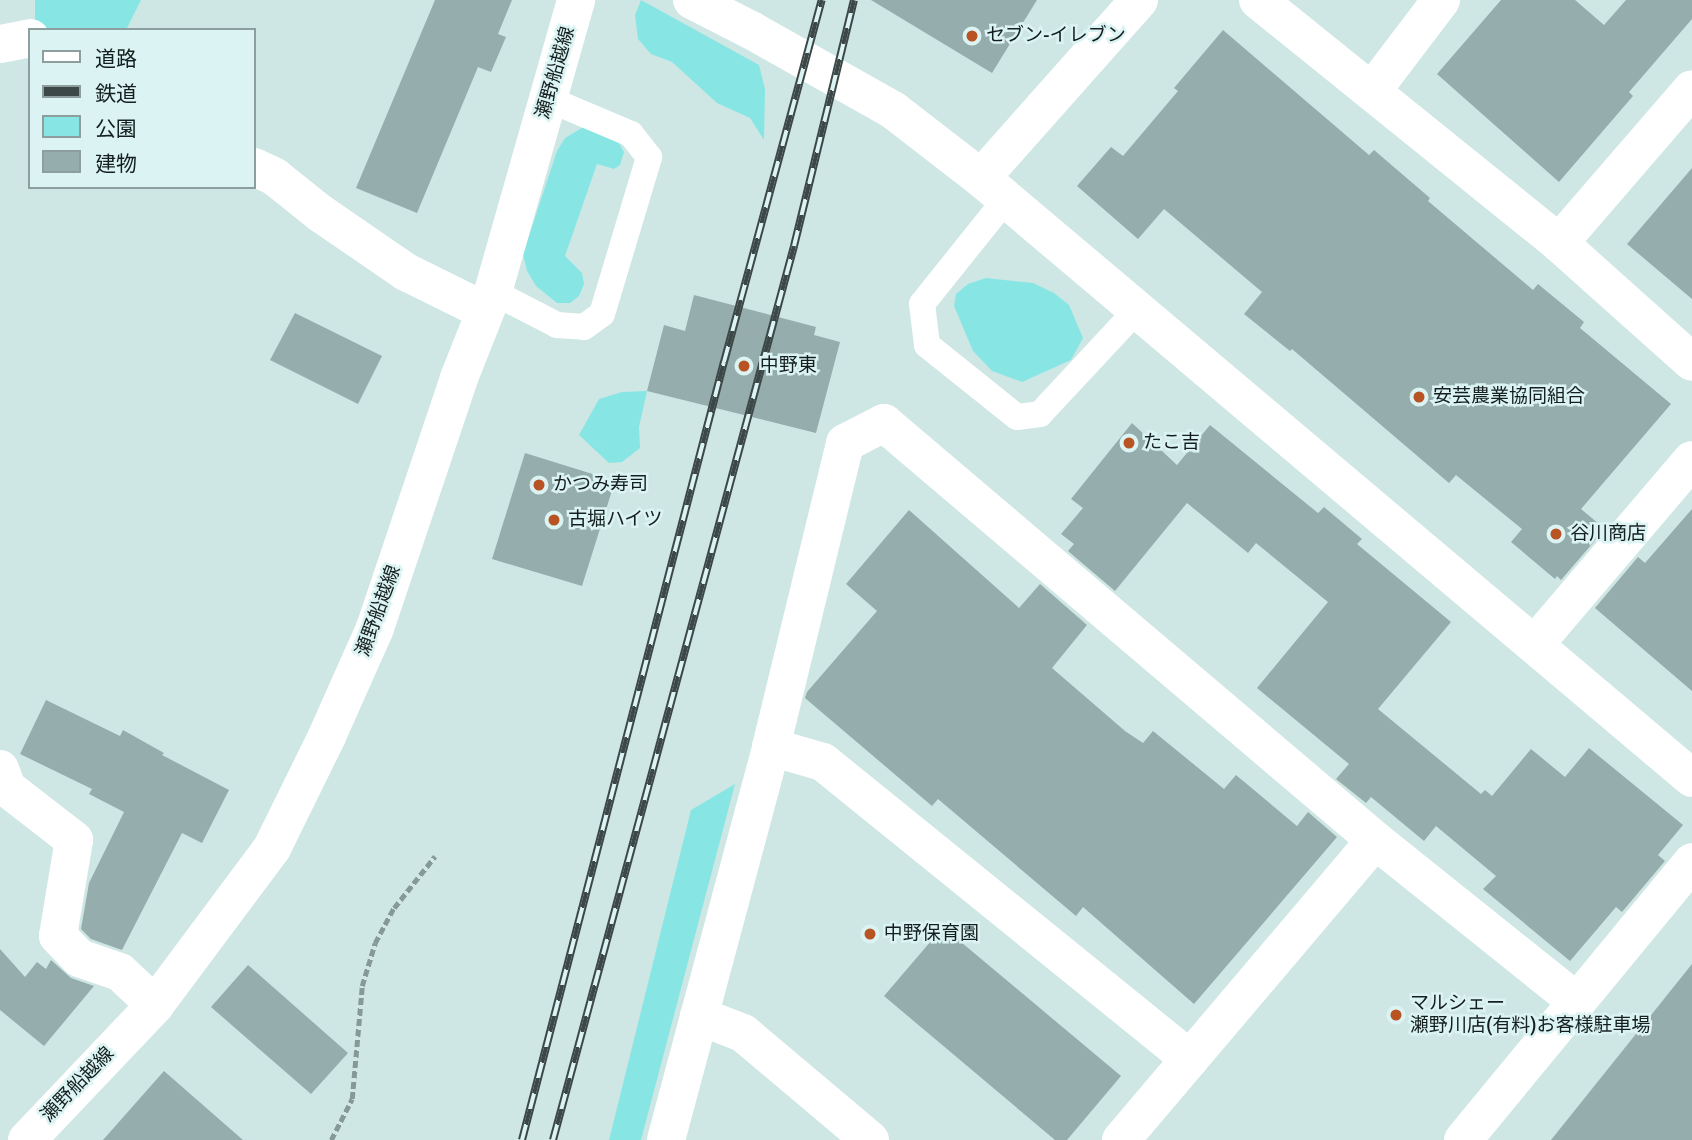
<!DOCTYPE html>
<html>
<head>
<meta charset="utf-8">
<style>
  body { margin:0 }
  #map { position:relative; width:1692px; height:1140px; overflow:hidden; background:#cee7e5; font-family:Signika,"Noto Sans JP",sans-serif }
  div>[style] { position:absolute }
  .green>* { inset:0; background:#87e6e3 }
  .building>* { inset:0; background:#95adac }
  .path>* { height:4.5px; margin-top:-2.25px; transform-origin:0; background:repeating-linear-gradient(90deg,#869998 0 7px,transparent 0 10.5px) }
  .lane>* { height:26px; margin:-13px; padding:0 13px; transform-origin:13px; border-radius:13px; background:#fff }
  .street>* { height:38px; margin:-19px; padding:0 19px; transform-origin:19px; border-radius:19px; background:#fff }
  .secondary>* { height:38px; margin:-19px; padding:0 19px; transform-origin:19px; border-radius:19px; background:#fff }
  .rail>* { height:8px; margin-top:-4px; transform-origin:0; background:repeating-linear-gradient(90deg,#dbf4f3 0 16px,#3c4847 0 32px); box-sizing:border-box; border-block:2px solid #3c4847 }
  .dots>* { width:19px; height:19px; translate:-50% -50%; box-sizing:border-box; border:4px solid #dbf4f3; border-radius:50% }
  span { translate:-50% -50%; white-space:nowrap; text-align:center; line-height:1.15; -webkit-text-stroke:5px #dbf4f3; paint-order:stroke }
  .poi-label { font-size:19px; color:#161f1f }
  .left { translate:0 -50%; text-align:left }
  .street-label { font-size:19px; color:#161f1f }
  .legend { position:absolute; left:28px; top:28px; width:228px; height:161px; box-sizing:border-box; background:#dbf4f3; border:2px solid #8c9f9e; margin:0; padding:9px 12px; list-style:none; font-size:21px; color:#161f1f }
  .legend li { display:flex; align-items:center; gap:14px; height:35px }
  .legend b { width:35px; border:2px solid #8c9f9e }
</style>
</head>
<body>
<div id="map">
  <div class="green">
    <i style="clip-path:polygon(35px 0,141px 0,126px 30px,51px 30px,35px 25px)"></i>
    <i style="clip-path:polygon(641px 0,759px 65px,765px 89px,764px 140px,750px 118px,717px 103px,672px 62px,651px 54px,638px 39px,635px 15px)"></i>
    <i style="clip-path:polygon(585px 126px,618px 141px,624px 152px,620px 165px,614px 169px,597px 164px,565px 256px,582px 273px,584px 284px,579px 296px,570px 303px,557px 303px,536px 286px,527px 271px,523px 254px,557px 151px,565px 138px)"></i>
    <i style="clip-path:polygon(986px 278px,1033px 283px,1054px 293px,1069px 305px,1083px 338px,1071px 360px,1022px 382px,992px 371px,973px 351px,954px 306px,956px 294px,968px 284px)"></i>
    <i style="clip-path:polygon(647px 391px,639px 427px,640px 448px,622px 462px,609px 463px,579px 435px,599px 399px,622px 392px)"></i>
    <i style="clip-path:polygon(735px 784px,641px 1140px,609px 1140px,691px 810px)"></i>
  </div>
  <div class="building">
    <i style="clip-path:polygon(435px 0,512px 0,498px 34px,506px 37px,491px 72px,478px 67px,417px 213px,356px 188px)"></i>
    <i style="clip-path:polygon(871px 0,1037px 0,992px 73px)"></i>
    <i style="clip-path:polygon(1501px 0,1575px 0,1604px 25px,1626px 0,1692px 0,1692px 19px,1629px 92px,1633px 96px,1559px 182px,1437px 74px)"></i>
    <i style="clip-path:polygon(1223px 30px,1369px 155px,1374px 150px,1430px 198px,1428px 201px,1533px 290px,1538px 284px,1584px 322px,1580px 328px,1671px 404px,1581px 509px,1605px 529px,1561px 580px,1557px 576px,1555px 579px,1511px 542px,1522px 529px,1456px 475px,1449px 483px,1292px 349px,1290px 351px,1244px 314px,1262px 292px,1164px 209px,1138px 239px,1077px 186px,1111px 147px,1123px 156px,1178px 91px,1174px 88px)"></i>
    <i style="clip-path:polygon(1692px 168px,1692px 299px,1627px 244px)"></i>
    <i style="clip-path:polygon(694px 295px,816px 327px,814px 335px,840px 342px,816px 433px,647px 391px,664px 325px,685px 331px)"></i>
    <i style="clip-path:polygon(295px 313px,382px 356px,358px 404px,270px 360px)"></i>
    <i style="clip-path:polygon(1132px 423px,1177px 465px,1210px 425px,1318px 513px,1324px 507px,1362px 539px,1357px 544px,1451px 622px,1378px 709px,1481px 794px,1485px 790px,1492px 796px,1531px 749px,1565px 777px,1589px 748px,1683px 825px,1658px 855px,1665px 861px,1622px 912px,1616px 907px,1570px 961px,1483px 889px,1496px 876px,1436px 826px,1424px 841px,1371px 797px,1366px 803px,1336px 779px,1349px 764px,1257px 688px,1328px 602px,1256px 543px,1248px 553px,1187px 503px,1115px 591px,1068px 551px,1074px 544px,1061px 534px,1083px 508px,1071px 499px)"></i>
    <i style="clip-path:polygon(525px 453px,615px 481px,582px 586px,492px 559px)"></i>
    <i style="clip-path:polygon(1692px 509px,1692px 691px,1595px 608px,1638px 557px,1645px 563px)"></i>
    <i style="clip-path:polygon(909px 510px,1019px 608px,1040px 584px,1087px 625px,1052px 668px,1125px 731px,1143px 743px,1153px 731px,1224px 789px,1236px 775px,1297px 826px,1308px 812px,1337px 837px,1194px 1004px,1083px 907px,1076px 916px,938px 799px,932px 806px,805px 698px,807px 692px,877px 611px,846px 584px)"></i>
    <i style="clip-path:polygon(46px 700px,120px 736px,123px 730px,164px 753px,162px 755px,229px 790px,202px 843px,182px 833px,122px 950px,91px 939px,81px 929px,89px 883px,124px 812px,89px 794px,92px 789px,20px 754px)"></i>
    <i style="clip-path:polygon(943px 927px,1121px 1076px,1067px 1140px,1055px 1140px,884px 996px)"></i>
    <i style="clip-path:polygon(0 949px,25px 977px,37px 962px,46px 969px,51px 960px,71px 978px,94px 986px,44px 1046px,0 1010px)"></i>
    <i style="clip-path:polygon(1692px 964px,1692px 1140px,1551px 1140px)"></i>
    <i style="clip-path:polygon(248px 965px,348px 1053px,311px 1094px,211px 1007px)"></i>
    <i style="clip-path:polygon(164px 1071px,243px 1140px,103px 1140px)"></i>
  </div>
  <div class="path">
    <i style="left:331px;top:1140px;width:46px;rotate:-62.9deg"></i>
    <i style="left:352px;top:1099px;width:113px;rotate:-84.9deg"></i>
    <i style="left:362px;top:986px;width:45px;rotate:-73.2deg"></i>
    <i style="left:375px;top:943px;width:40px;rotate:-62deg"></i>
    <i style="left:394px;top:908px;width:66px;rotate:-51.7deg"></i>
  </div>
  <div class="lane">
    <i style="left:1006px;top:199px;width:134px;rotate:128.7deg"></i>
    <i style="left:922px;top:304px;width:41px;rotate:83deg"></i>
    <i style="left:927px;top:345px;width:115px;rotate:38.7deg"></i>
    <i style="left:1017px;top:417px;width:23px;rotate:-7deg"></i>
    <i style="left:1040px;top:414px;width:144px;rotate:-47deg"></i>
    <i style="left:493px;top:292px;width:72px;rotate:27.3deg"></i>
    <i style="left:557px;top:325px;width:27px;rotate:4deg"></i>
    <i style="left:584px;top:327px;width:22px;rotate:-36deg"></i>
    <i style="left:602px;top:314px;width:164px;rotate:-73.3deg"></i>
    <i style="left:649px;top:157px;width:29px;rotate:-128deg"></i>
    <i style="left:631px;top:134px;width:90px;rotate:-157.1deg"></i>
  </div>
  <div class="street">
    <i style="left:1258px;top:0;width:387px;rotate:38.9deg"></i>
    <i style="left:1559px;top:243px;width:178px;rotate:41.8deg"></i>
    <i style="left:0;top:44px;width:31px;rotate:-11deg"></i>
    <i style="left:1372px;top:91px;width:114px;rotate:-52.8deg"></i>
    <i style="left:254px;top:167px;width:23px;rotate:25deg"></i>
    <i style="left:275px;top:177px;width:58px;rotate:38.7deg"></i>
    <i style="left:320px;top:213px;width:104px;rotate:34.5deg"></i>
    <i style="left:406px;top:272px;width:88px;rotate:26.3deg"></i>
    <i style="left:981px;top:178px;width:238px;rotate:-48.4deg"></i>
    <i style="left:1559px;top:243px;width:203px;rotate:-49.2deg"></i>
    <i style="left:1536px;top:643px;width:240px;rotate:-49.6deg"></i>
    <i style="left:771px;top:747px;width:54px;rotate:16.1deg"></i>
    <i style="left:823px;top:762px;width:472px;rotate:39deg"></i>
    <i style="left:0;top:769px;width:20px;rotate:70deg"></i>
    <i style="left:7px;top:788px;width:85px;rotate:37.8deg"></i>
    <i style="left:74px;top:840px;width:97px;rotate:99.5deg"></i>
    <i style="left:58px;top:936px;width:30px;rotate:46deg"></i>
    <i style="left:79px;top:958px;width:43px;rotate:18.9deg"></i>
    <i style="left:120px;top:972px;width:48px;rotate:43.3deg"></i>
    <i style="left:699px;top:1016px;width:47px;rotate:21.1deg"></i>
    <i style="left:743px;top:1033px;width:166px;rotate:40.1deg"></i>
    <i style="left:666px;top:1140px;width:407px;rotate:-75deg"></i>
    <i style="left:771px;top:747px;width:313px;rotate:-76.3deg"></i>
    <i style="left:845px;top:443px;width:44px;rotate:-27.1deg"></i>
    <i style="left:884px;top:423px;width:644px;rotate:40.34deg"></i>
    <i style="left:1375px;top:840px;width:259px;rotate:38.7deg"></i>
    <i style="left:1121px;top:1140px;width:393px;rotate:-49.7deg"></i>
    <i style="left:1463px;top:1140px;width:360px;rotate:-50.5deg"></i>
  </div>
  <div class="secondary">
    <i style="left:692px;top:0;width:66px;rotate:27deg"></i>
    <i style="left:751px;top:30px;width:163px;rotate:29.4deg"></i>
    <i style="left:893px;top:110px;width:111px;rotate:37.7deg"></i>
    <i style="left:981px;top:178px;width:930px;rotate:40.16deg"></i>
    <i style="left:27px;top:1140px;width:186px;rotate:-46.5deg"></i>
    <i style="left:155px;top:1005px;width:196px;rotate:-53.3deg"></i>
    <i style="left:272px;top:848px;width:125px;rotate:-63.8deg"></i>
    <i style="left:327px;top:736px;width:118px;rotate:-66deg"></i>
    <i style="left:375px;top:628px;width:264px;rotate:-71.4deg"></i>
    <i style="left:459px;top:378px;width:92px;rotate:-68.4deg"></i>
    <i style="left:493px;top:292px;width:304px;rotate:-74.1deg"></i>
  </div>
  <div class="rail">
    <i style="left:522px;top:1140px;width:804px;rotate:-75.45deg"></i>
    <i style="left:724px;top:362px;width:375px;rotate:-74.9deg"></i>
    <i style="left:553px;top:1140px;width:926px;rotate:-74.91deg"></i>
    <i style="left:794px;top:246px;width:253px;rotate:-76.3deg"></i>
  </div>
  <div class="dots">
    <i style="left:972px;top:36px;background:#b85324"></i>
    <i style="left:744px;top:366px;background:#b85324"></i>
    <i style="left:1419px;top:397px;background:#b85324"></i>
    <i style="left:1129px;top:443px;background:#b85324"></i>
    <i style="left:539px;top:485px;background:#b85324"></i>
    <i style="left:554px;top:520px;background:#b85324"></i>
    <i style="left:1556px;top:534px;background:#b85324"></i>
    <i style="left:870px;top:934px;background:#b85324"></i>
    <i style="left:1396px;top:1015px;background:#b85324"></i>
  </div>
  <div class="poi-label">
    <span class="left" style="left:986px;top:36px">セブン-イレブン</span>
    <span class="left" style="left:760px;top:366px">中野東</span>
    <span class="left" style="left:1433px;top:397px">安芸農業協同組合</span>
    <span class="left" style="left:1143px;top:443px">たこ吉</span>
    <span class="left" style="left:553px;top:485px">かつみ寿司</span>
    <span class="left" style="left:568px;top:520px">古堀ハイツ</span>
    <span class="left" style="left:1570px;top:534px">谷川商店</span>
    <span class="left" style="left:884px;top:934px">中野保育園</span>
    <span class="left" style="left:1410px;top:1015px">マルシェー<br>瀬野川店(有料)お客様駐車場</span>
  </div>
  <div class="street-label">
    <span style="left:556px;top:73px;rotate:-74deg">瀬野船越線</span>
    <span style="left:379px;top:611px;rotate:-70deg">瀬野船越線</span>
    <span style="left:78px;top:1085px;rotate:-46deg">瀬野船越線</span>
  </div>
  <ul class="legend">
  <li><b style="height:9px;background:#fff"></b>道路</li>
  <li><b style="height:9px;background:#3c4847"></b>鉄道</li>
  <li><b style="height:19px;background:#87e6e3"></b>公園</li>
  <li><b style="height:19px;background:#95adac"></b>建物</li>
  </ul>
</div>
</body>
</html>
